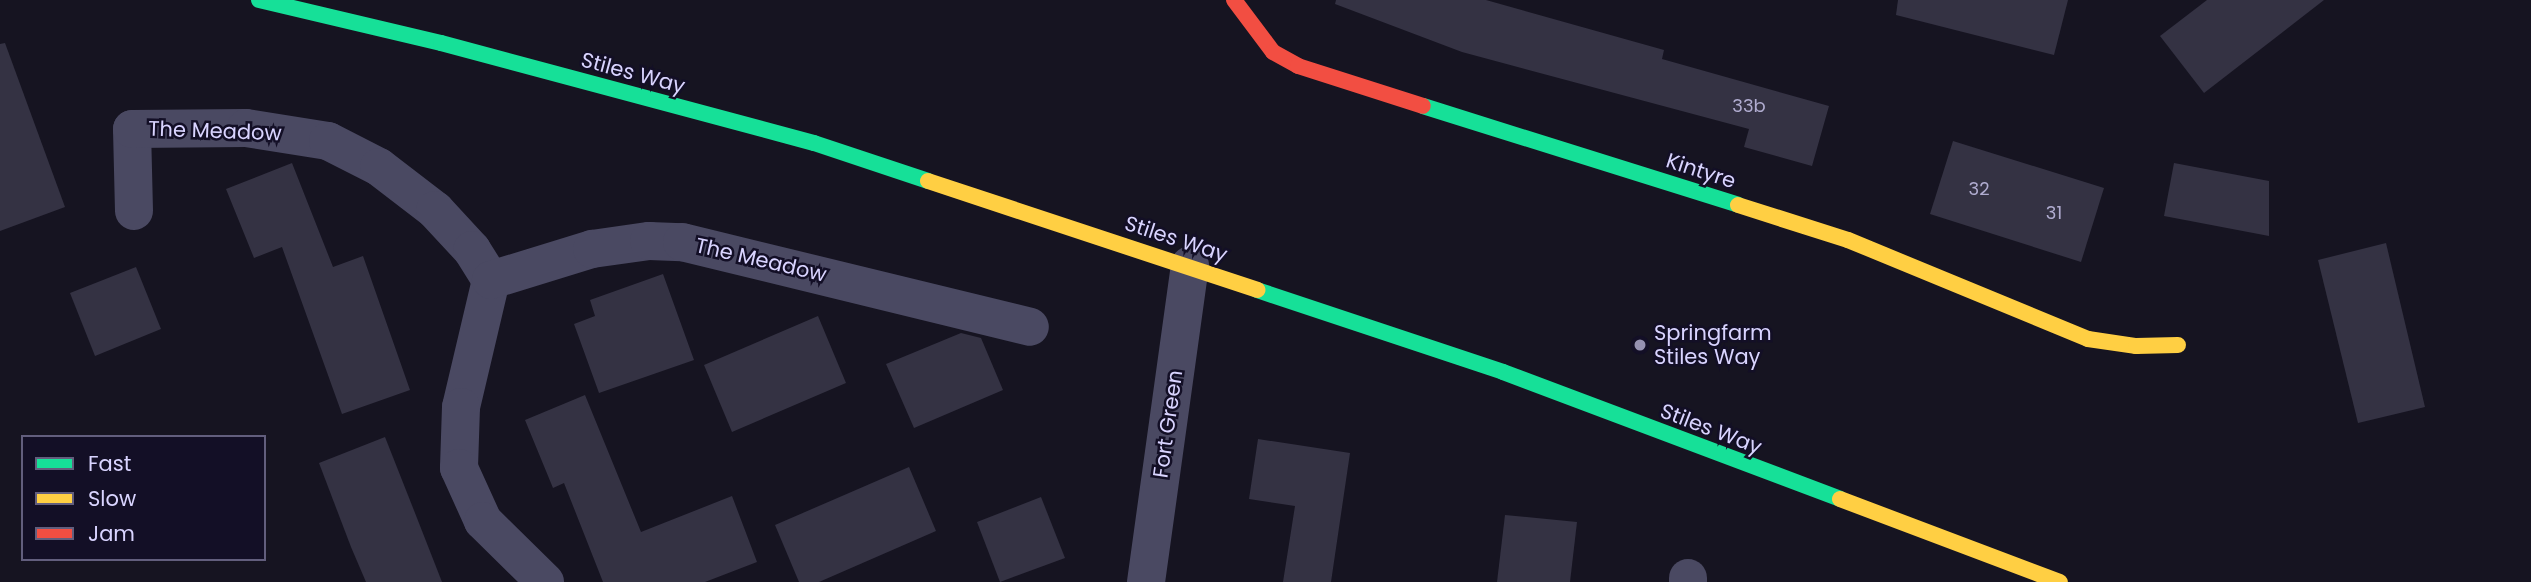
<!DOCTYPE html>
<html>
<head>
<meta charset="utf-8">
<style>
  body { margin:0 }
  #map { position:relative; width:2531px; height:582px; overflow:hidden; background:#161421; font-family:Poppins,sans-serif }
  div>[style] { position:absolute }
  .building>* { inset:0; background:#343243 }
  .street>* { height:38px; margin:-19px; padding:0 19px; transform-origin:19px; border-radius:19px; background:#4a4962 }
  .fast>* { height:16px; margin:-8px; padding:0 8px; transform-origin:8px; border-radius:8px; background:#16e098 }
  .slow>* { height:16px; margin:-8px; padding:0 8px; transform-origin:8px; border-radius:8px; background:#ffcf43 }
  .jam>* { height:16px; margin:-8px; padding:0 8px; transform-origin:8px; border-radius:8px; background:#f24e42 }
  .dots>* { width:19px; height:19px; translate:-50% -50%; box-sizing:border-box; border:4px solid #130f26; border-radius:50% }
  span { translate:-50% -50%; white-space:nowrap; text-align:center; line-height:1.15; -webkit-text-stroke:5px #130f26; paint-order:stroke }
  .number-label { font-size:18px; color:#b0acd0 }
  .number-label span { -webkit-text-stroke-width:0 }
  .street-label { font-size:21px; color:#d9d4ff }
  .poi-label { font-size:21px; color:#d9d4ff }
  .left { translate:0 -50%; text-align:left }
  .legend { position:absolute; left:21px; top:435px; width:245px; height:126px; box-sizing:border-box; background:#130f26; border:2px solid #625e7d; margin:0; padding:9px 12px; list-style:none; font-size:21px; color:#d9d4ff }
  .legend li { display:flex; align-items:center; gap:14px; height:35px }
  .legend b { width:35px; border:2px solid #625e7d }
</style>
</head>
<body>
<div id="map">
  <div class="building">
    <i style="clip-path:polygon(1336px 0,1486px 0,1664px 50px,1662px 59px,1829px 106px,1812px 166px,1744px 147px,1749px 129px,1462px 52px,1335px 4px)"></i>
    <i style="clip-path:polygon(1898px 0,2068px 0,2054px 55px,1896px 15px)"></i>
    <i style="clip-path:polygon(2207px 0,2324px 0,2204px 93px,2160px 36px)"></i>
    <i style="clip-path:polygon(5px 43px,65px 207px,0 231px,0 44px)"></i>
    <i style="clip-path:polygon(1953px 141px,2104px 188px,2081px 262px,1930px 214px)"></i>
    <i style="clip-path:polygon(292px 163px,333px 267px,363px 256px,410px 390px,342px 414px,282px 247px,254px 258px,226px 189px)"></i>
    <i style="clip-path:polygon(2174px 163px,2269px 181px,2269px 236px,2164px 216px)"></i>
    <i style="clip-path:polygon(2386px 243px,2425px 407px,2358px 423px,2318px 260px)"></i>
    <i style="clip-path:polygon(136px 267px,161px 329px,95px 356px,70px 293px)"></i>
    <i style="clip-path:polygon(663px 274px,694px 360px,599px 393px,574px 324px,595px 316px,590px 300px)"></i>
    <i style="clip-path:polygon(818px 316px,846px 383px,732px 432px,704px 365px)"></i>
    <i style="clip-path:polygon(961px 333px,981px 338px,1003px 390px,914px 428px,886px 364px)"></i>
    <i style="clip-path:polygon(585px 395px,641px 532px,732px 496px,757px 562px,705px 582px,603px 582px,564px 483px,553px 488px,525px 420px)"></i>
    <i style="clip-path:polygon(385px 437px,415px 513px,442px 582px,366px 582px,351px 547px,319px 463px)"></i>
    <i style="clip-path:polygon(1258px 439px,1350px 453px,1331px 582px,1283px 582px,1295px 506px,1249px 499px)"></i>
    <i style="clip-path:polygon(909px 467px,936px 531px,819px 582px,799px 582px,775px 525px)"></i>
    <i style="clip-path:polygon(1041px 497px,1065px 558px,1000px 582px,977px 522px)"></i>
    <i style="clip-path:polygon(1505px 515px,1577px 522px,1570px 582px,1497px 582px)"></i>
  </div>
  <div class="street">
    <i style="left:134px;top:211px;width:82px;rotate:-91.4deg"></i>
    <i style="left:132px;top:129px;width:114px;rotate:-0.5deg"></i>
    <i style="left:246px;top:128px;width:83px;rotate:9deg"></i>
    <i style="left:328px;top:141px;width:57px;rotate:27deg"></i>
    <i style="left:379px;top:167px;width:71px;rotate:37.5deg"></i>
    <i style="left:435px;top:210px;width:54px;rotate:47.2deg"></i>
    <i style="left:472px;top:250px;width:36px;rotate:58deg"></i>
    <i style="left:491px;top:280px;width:130px;rotate:103.3deg"></i>
    <i style="left:461px;top:407px;width:61px;rotate:91.9deg"></i>
    <i style="left:459px;top:468px;width:58px;rotate:65.6deg"></i>
    <i style="left:483px;top:521px;width:87px;rotate:44.5deg"></i>
    <i style="left:491px;top:280px;width:106px;rotate:-17.1deg"></i>
    <i style="left:592px;top:249px;width:58px;rotate:-8deg"></i>
    <i style="left:649px;top:241px;width:33px;rotate:2deg"></i>
    <i style="left:682px;top:242px;width:358px;rotate:13.7deg"></i>
    <i style="left:1688px;top:578px;width:4px;rotate:90deg"></i>
    <i style="left:1146px;top:582px;width:320px;rotate:-82.1deg"></i>
  </div>
  <div class="fast">
    <i style="left:259px;top:0;width:187px;rotate:13.3deg"></i>
    <i style="left:441px;top:43px;width:386px;rotate:15deg"></i>
    <i style="left:814px;top:143px;width:120px;rotate:18.4deg"></i>
    <i style="left:1423px;top:106px;width:330px;rotate:17.4deg"></i>
    <i style="left:1257px;top:290px;width:259px;rotate:18.4deg"></i>
    <i style="left:1503px;top:372px;width:360px;rotate:20.6deg"></i>
  </div>
  <div class="slow">
    <i style="left:928px;top:181px;width:347px;rotate:18.3deg"></i>
    <i style="left:1738px;top:205px;width:115px;rotate:17.7deg"></i>
    <i style="left:1848px;top:240px;width:260px;rotate:22.4deg"></i>
    <i style="left:2088px;top:339px;width:49px;rotate:8.3deg"></i>
    <i style="left:2136px;top:346px;width:42px;rotate:-1.4deg"></i>
    <i style="left:1840px;top:499px;width:235px;rotate:20.7deg"></i>
  </div>
  <div class="jam">
    <i style="left:1234px;top:0;width:65px;rotate:53.1deg"></i>
    <i style="left:1273px;top:52px;width:29px;rotate:29deg"></i>
    <i style="left:1298px;top:66px;width:131px;rotate:17.7deg"></i>
  </div>
  <div class="dots">
    <i style="left:1640px;top:345px;background:#9591b1"></i>
  </div>
  <div class="number-label">
    <span style="left:1749px;top:106px">33b</span>
    <span style="left:1979px;top:189px">32</span>
    <span style="left:2054px;top:213px">31</span>
  </div>
  <div class="street-label">
    <span style="left:633px;top:73px;rotate:15deg">Stiles Way</span>
    <span style="left:215px;top:131px;rotate:2deg">The Meadow</span>
    <span style="left:1701px;top:171px;rotate:18deg">Kintyre</span>
    <span style="left:1176px;top:239px;rotate:18deg">Stiles Way</span>
    <span style="left:761px;top:260px;rotate:13deg">The Meadow</span>
    <span style="left:1168px;top:424px;rotate:-82deg">Fort Green</span>
    <span style="left:1711px;top:429px;rotate:21deg">Stiles Way</span>
  </div>
  <div class="poi-label">
    <span class="left" style="left:1654px;top:345px">Springfarm<br>Stiles Way</span>
  </div>
  <ul class="legend">
  <li><b style="height:9px;background:#16e098"></b>Fast</li>
  <li><b style="height:9px;background:#ffcf43"></b>Slow</li>
  <li><b style="height:9px;background:#f24e42"></b>Jam</li>
  </ul>
</div>
</body>
</html>
